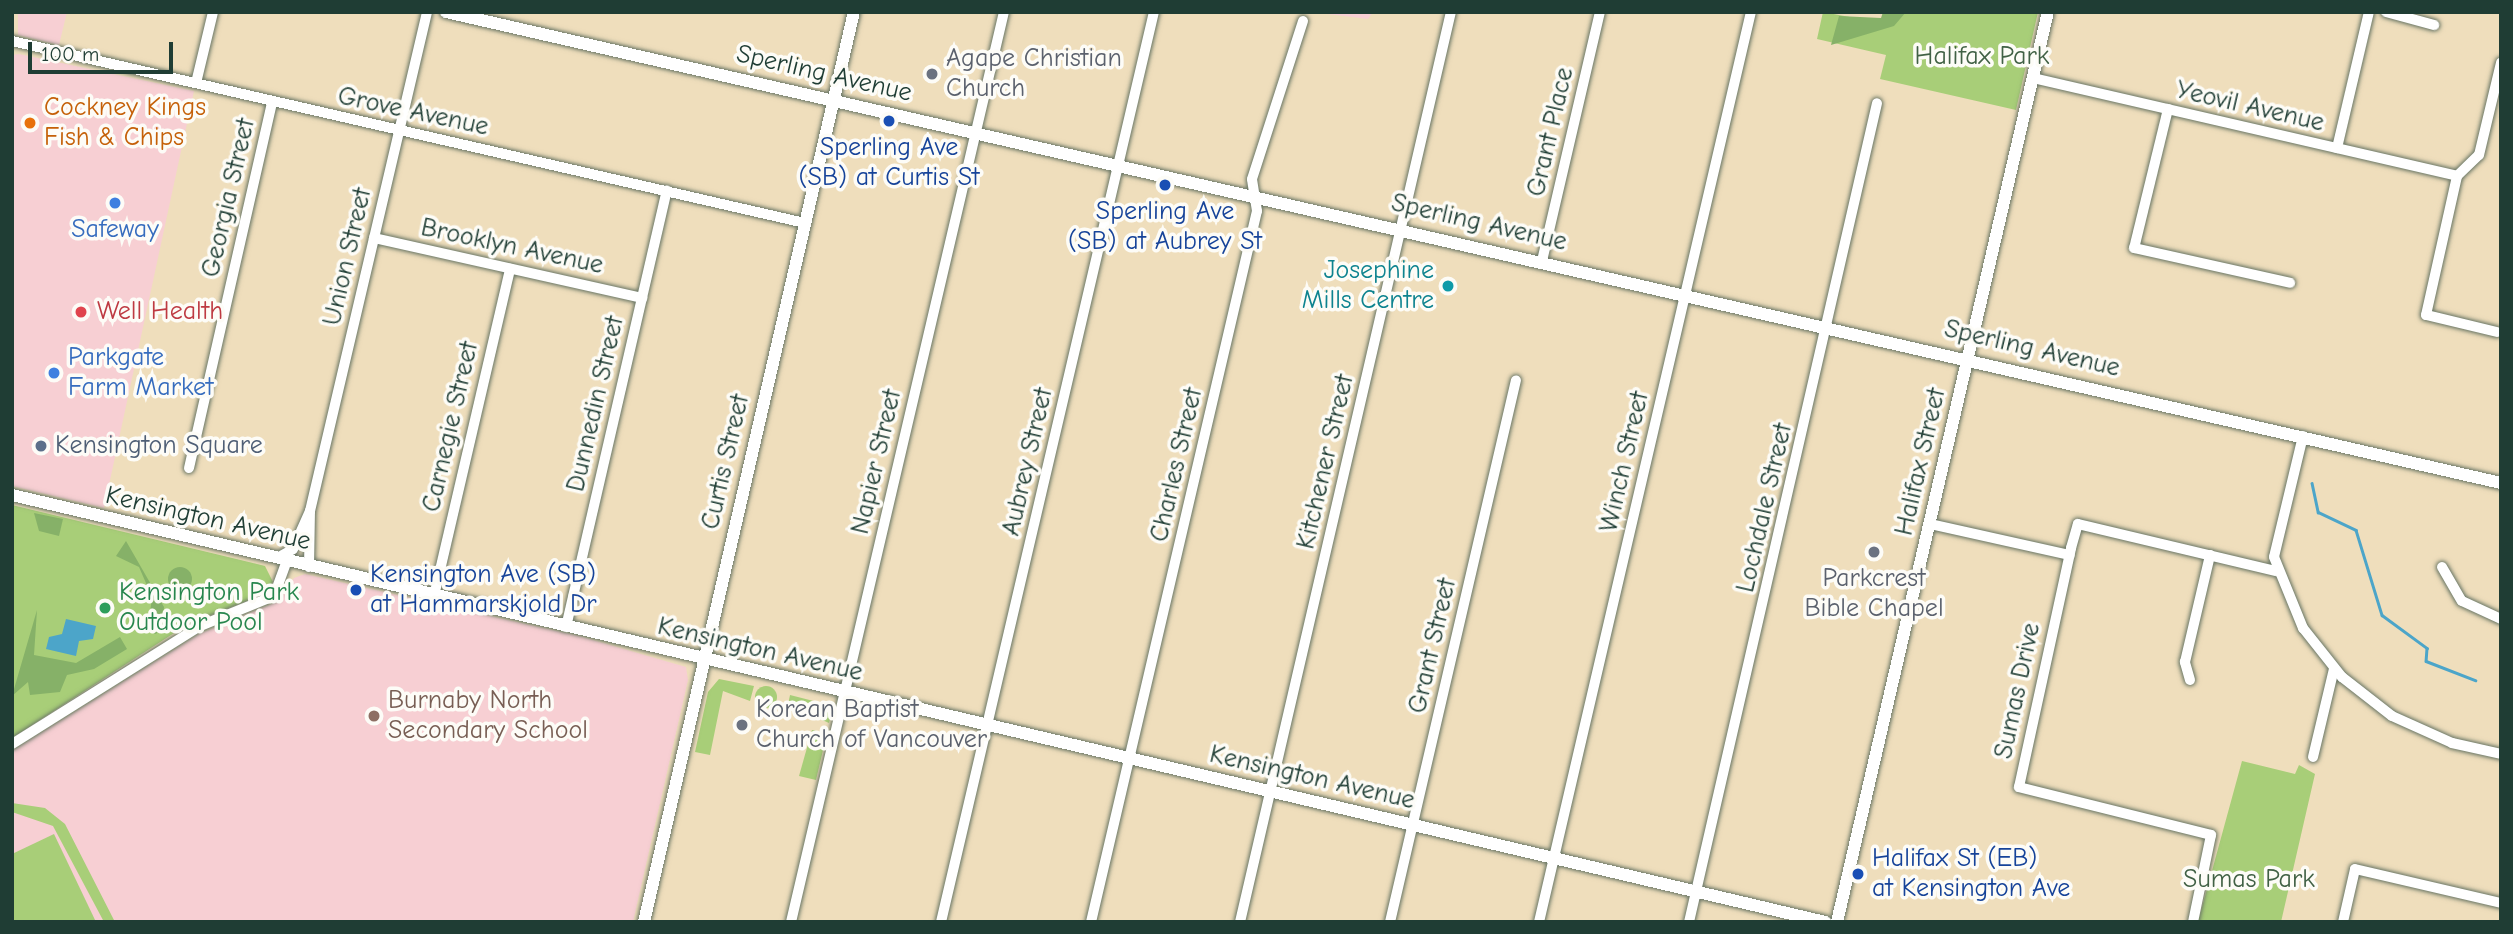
<!DOCTYPE html>
<html>
<head>
<meta charset="utf-8">
<style>
  body { margin:0 }
  #map { position:relative; width:2513px; height:934px; overflow:hidden; background:#efdebc; font-family:"Comic Neue",sans-serif }
  div>[style] { position:absolute }
  .built>* { inset:0; background:#f7cfd3 }
  .green>* { inset:0; background:#a8ce78 }
  .round { border-radius:50% }
  .forest>* { inset:0; background:#86b168 }
  .water>* { inset:0; background:#4ca5c9 }
  .stream>* { height:2.5px; margin:-1.25px; padding:0 1.25px; transform-origin:1.25px; border-radius:1.25px; background:#4ca5c9 }
  .roads { filter:drop-shadow(0 0 2px #687564) drop-shadow(0 0 2px #687564) }
  .minor>* { height:10px; margin:-5px; padding:0 5px; transform-origin:5px; border-radius:5px; background:#fff }
  .tertiary>* { height:12px; margin:-6px; padding:0 6px; transform-origin:6px; border-radius:6px; background:#fff }
  .dots>* { width:19px; height:19px; translate:-50% -50%; box-sizing:border-box; border:4px solid #fdfcf7; border-radius:50% }
  span { translate:-50% -50%; white-space:nowrap; text-align:center; line-height:1.15; -webkit-text-stroke:7px #fdfcf7; paint-order:stroke }
  .park-label { font-size:26px; color:#416145 }
  .worship-label { font-size:26px; color:#5b616d }
  .left { translate:0 -50%; text-align:left }
  .street-label { font-size:26px; color:#1f3d34 }
  .food-label { font-size:26px; color:#c56008 }
  .transit-label { font-size:26px; color:#164399 }
  .shop-label { font-size:26px; color:#366cbe }
  .culture-label { font-size:26px; color:#0d838f }
  .right { translate:-100% -50%; text-align:right }
  .health-label { font-size:26px; color:#be3a42 }
  .service-label { font-size:26px; color:#4e5e75 }
  .leisure-label { font-size:26px; color:#27864d }
  .education-label { font-size:26px; color:#785e54 }
  .frame { position:absolute; inset:0; border:14px solid #1f3d34; pointer-events:none }
  .scale { position:absolute; left:28px; top:42px; width:145px; height:32px; box-sizing:border-box; border:4px solid #1f3d34; border-top:0; padding-left:9px; font-size:21px; line-height:24px; white-space:nowrap; color:#1f3d34; -webkit-text-stroke:5px #fdfcf7; paint-order:stroke }
</style>
</head>
<body>
<div id="map">
  <div class="built">
    <i style="clip-path:polygon(18px 12px,67px 12px,59px 45px,18px 35px)"></i>
    <i style="clip-path:polygon(1311px 12px,1373px 12px,1368px 19px)"></i>
    <i style="clip-path:polygon(19px 54px,194px 91px,104px 508px,12px 486px,12px 55px)"></i>
    <i style="clip-path:polygon(305px 574px,579px 636px,686px 667px,688px 680px,633px 922px,12px 922px,12px 751px,199px 634px,279px 601px,294px 578px)"></i>
  </div>
  <div class="green">
    <i style="clip-path:polygon(1823px 12px,1892px 25px,1896px 12px,2038px 12px,2016px 110px,1880px 79px,1886px 55px,1817px 39px)"></i>
    <i style="clip-path:polygon(12px 505px,265px 566px,273px 582px,264px 594px,188px 624px,12px 738px)"></i>
    <i style="clip-path:polygon(719px 679px,754px 686px,750px 701px,723px 691px,710px 755px,695px 752px,708px 692px)"></i>
    <i class="round" style="left:755px;top:686px;width:22px;height:22px"></i>
    <i style="clip-path:polygon(790px 695px,833px 706px,829px 723px,788px 705px)"></i>
    <i style="clip-path:polygon(812px 730px,827px 733px,816px 780px,799px 776px)"></i>
    <i style="clip-path:polygon(2242px 761px,2295px 774px,2299px 765px,2315px 774px,2281px 922px,2198px 922px)"></i>
    <i style="clip-path:polygon(12px 803px,45px 808px,65px 824px,115px 922px,104px 922px,53px 826px,12px 812px)"></i>
    <i style="clip-path:polygon(54px 834px,96px 922px,12px 922px,12px 854px)"></i>
  </div>
  <div class="forest">
    <i style="clip-path:polygon(1883px 12px,1906px 12px,1894px 26px,1831px 45px,1839px 16px,1881px 18px)"></i>
    <i style="clip-path:polygon(34px 513px,63px 519px,59px 536px,39px 531px)"></i>
    <i style="clip-path:polygon(126px 541px,164px 607px,162px 631px,155px 634px,148px 629px,152px 597px,139px 567px,116px 556px)"></i>
    <i class="round" style="left:168px;top:567px;width:24px;height:24px"></i>
    <i style="clip-path:polygon(37px 610px,34px 655px,76px 663px,120px 637px,127px 649px,94px 669px,67px 675px,60px 692px,30px 695px,28px 682px,12px 696px)"></i>
  </div>
  <div class="water">
    <i style="clip-path:polygon(66px 619px,96px 626px,93px 639px,79px 641px,76px 656px,46px 649px,49px 637px,62px 634px)"></i>
  </div>
  <div class="stream">
    <i style="left:2312px;top:483px;width:30px;rotate:78deg"></i>
    <i style="left:2318px;top:512px;width:42px;rotate:25.3deg"></i>
    <i style="left:2356px;top:530px;width:89px;rotate:73deg"></i>
    <i style="left:2382px;top:615px;width:56px;rotate:36.3deg"></i>
    <i style="left:2427px;top:648px;width:13px;rotate:94deg"></i>
    <i style="left:2426px;top:661px;width:53px;rotate:21.2deg"></i>
  </div>
  <div class="roads">
    <div class="minor">
      <i style="left:2386px;top:12px;width:50px;rotate:15.2deg"></i>
      <i style="left:12px;top:41px;width:814px;rotate:12.93deg"></i>
      <i style="left:2033px;top:78px;width:435px;rotate:13deg"></i>
      <i style="left:196px;top:83px;width:73px;rotate:-76.5deg"></i>
      <i style="left:2168px;top:109px;width:143px;rotate:103.7deg"></i>
      <i style="left:2134px;top:248px;width:160px;rotate:12.6deg"></i>
      <i style="left:2337px;top:148px;width:140px;rotate:-76.8deg"></i>
      <i style="left:374px;top:238px;width:275px;rotate:12.6deg"></i>
      <i style="left:1542px;top:261px;width:256px;rotate:-76.9deg"></i>
      <i style="left:2497px;top:332px;width:73px;rotate:-166.5deg"></i>
      <i style="left:2426px;top:315px;width:142px;rotate:-77.4deg"></i>
      <i style="left:2457px;top:176px;width:30px;rotate:-44deg"></i>
      <i style="left:2479px;top:155px;width:95px;rotate:-76.6deg"></i>
      <i style="left:2303px;top:436px;width:124px;rotate:103.5deg"></i>
      <i style="left:2274px;top:557px;width:77px;rotate:67.8deg"></i>
      <i style="left:2303px;top:628px;width:63px;rotate:51.5deg"></i>
      <i style="left:2342px;top:677px;width:63px;rotate:38deg"></i>
      <i style="left:2392px;top:716px;width:66px;rotate:24.2deg"></i>
      <i style="left:2452px;top:743px;width:50px;rotate:12.7deg"></i>
      <i style="left:189px;top:468px;width:375px;rotate:-77.2deg"></i>
      <i style="left:1930px;top:524px;width:143px;rotate:12.5deg"></i>
      <i style="left:277px;top:558px;width:18px;rotate:-29deg"></i>
      <i style="left:293px;top:549px;width:42px;rotate:-65.9deg"></i>
      <i style="left:310px;top:511px;width:513px;rotate:-76.8deg"></i>
      <i style="left:309px;top:567px;width:56px;rotate:-89deg"></i>
      <i style="left:2442px;top:567px;width:39px;rotate:60deg"></i>
      <i style="left:2462px;top:601px;width:43px;rotate:24.8deg"></i>
      <i style="left:434px;top:596px;width:336px;rotate:-76.9deg"></i>
      <i style="left:566px;top:627px;width:448px;rotate:-77deg"></i>
      <i style="left:2190px;top:680px;width:19px;rotate:-106deg"></i>
      <i style="left:2185px;top:662px;width:110px;rotate:-76.8deg"></i>
      <i style="left:12px;top:744px;width:222px;rotate:-32.1deg"></i>
      <i style="left:200px;top:626px;width:80px;rotate:-22.1deg"></i>
      <i style="left:274px;top:596px;width:37px;rotate:-70deg"></i>
      <i style="left:2313px;top:757px;width:90px;rotate:-76.6deg"></i>
      <i style="left:791px;top:922px;width:935px;rotate:-76.83deg"></i>
      <i style="left:941px;top:922px;width:935px;rotate:-76.83deg"></i>
      <i style="left:1091px;top:922px;width:730px;rotate:-76.86deg"></i>
      <i style="left:1257px;top:211px;width:32px;rotate:-99deg"></i>
      <i style="left:1252px;top:179px;width:166px;rotate:-72.1deg"></i>
      <i style="left:1240px;top:922px;width:934px;rotate:-76.95deg"></i>
      <i style="left:1390px;top:922px;width:556px;rotate:-76.91deg"></i>
      <i style="left:1539px;top:922px;width:934px;rotate:-76.89deg"></i>
      <i style="left:1689px;top:922px;width:840px;rotate:-77.07deg"></i>
      <i style="left:2193px;top:922px;width:89px;rotate:-78.3deg"></i>
      <i style="left:2211px;top:835px;width:198px;rotate:-166deg"></i>
      <i style="left:2019px;top:787px;width:245px;rotate:-77.7deg"></i>
      <i style="left:2071px;top:548px;width:25px;rotate:-74deg"></i>
      <i style="left:2078px;top:524px;width:204px;rotate:13.4deg"></i>
      <i style="left:2343px;top:922px;width:54px;rotate:-77.2deg"></i>
      <i style="left:2355px;top:869px;width:150px;rotate:13.1deg"></i>
    </div>
    <div class="tertiary">
      <i style="left:446px;top:12px;width:2108px;rotate:12.91deg"></i>
      <i style="left:12px;top:495px;width:1863px;rotate:13.25deg"></i>
      <i style="left:644px;top:922px;width:934px;rotate:-77.01deg"></i>
      <i style="left:1837px;top:922px;width:934px;rotate:-76.95deg"></i>
    </div>
  </div>
  <div class="dots">
    <i style="left:932px;top:74px;background:#6b7280"></i>
    <i style="left:889px;top:121px;background:#1a4fb4"></i>
    <i style="left:30px;top:123px;background:#e8710a"></i>
    <i style="left:1165px;top:185px;background:#1a4fb4"></i>
    <i style="left:115px;top:203px;background:#3f7fe0"></i>
    <i style="left:1448px;top:286px;background:#0f9aa8"></i>
    <i style="left:81px;top:312px;background:#e0444e"></i>
    <i style="left:54px;top:373px;background:#3f7fe0"></i>
    <i style="left:41px;top:446px;background:#5c6f8a"></i>
    <i style="left:1874px;top:552px;background:#6b7280"></i>
    <i style="left:356px;top:590px;background:#1a4fb4"></i>
    <i style="left:105px;top:608px;background:#2e9e5b"></i>
    <i style="left:374px;top:716px;background:#8d6e63"></i>
    <i style="left:742px;top:725px;background:#6b7280"></i>
    <i style="left:1858px;top:874px;background:#1a4fb4"></i>
  </div>
  <div class="park-label">
    <span style="left:1982px;top:57px">Halifax Park</span>
    <span style="left:2249px;top:880px">Sumas Park</span>
  </div>
  <div class="worship-label">
    <span class="left" style="left:946px;top:74px">Agape Christian<br>Church</span>
    <span style="left:1874px;top:594px">Parkcrest<br>Bible Chapel</span>
    <span class="left" style="left:756px;top:725px">Korean Baptist<br>Church of Vancouver</span>
  </div>
  <div class="street-label">
    <span style="left:824px;top:74px;rotate:13deg">Sperling Avenue</span>
    <span style="left:2250px;top:107px;rotate:13deg">Yeovil Avenue</span>
    <span style="left:413px;top:112px;rotate:12deg">Grove Avenue</span>
    <span style="left:1551px;top:132px;rotate:-77deg">Grant Place</span>
    <span style="left:229px;top:198px;rotate:-77deg">Georgia Street</span>
    <span style="left:1479px;top:223px;rotate:13deg">Sperling Avenue</span>
    <span style="left:512px;top:247px;rotate:12deg">Brooklyn Avenue</span>
    <span style="left:348px;top:257px;rotate:-77deg">Union Street</span>
    <span style="left:2032px;top:349px;rotate:13deg">Sperling Avenue</span>
    <span style="left:596px;top:404px;rotate:-77deg">Dunnedin Street</span>
    <span style="left:451px;top:427px;rotate:-77deg">Carnegie Street</span>
    <span style="left:726px;top:462px;rotate:-77deg">Curtis Street</span>
    <span style="left:877px;top:462px;rotate:-77deg">Napier Street</span>
    <span style="left:1028px;top:462px;rotate:-77deg">Aubrey Street</span>
    <span style="left:1326px;top:462px;rotate:-77deg">Kitchener Street</span>
    <span style="left:1625px;top:462px;rotate:-77deg">Winch Street</span>
    <span style="left:1921px;top:462px;rotate:-77deg">Halifax Street</span>
    <span style="left:1177px;top:465px;rotate:-77deg">Charles Street</span>
    <span style="left:1765px;top:508px;rotate:-77deg">Lochdale Street</span>
    <span style="left:208px;top:519px;rotate:13deg">Kensington Avenue</span>
    <span style="left:1433px;top:646px;rotate:-77deg">Grant Street</span>
    <span style="left:760px;top:650px;rotate:13deg">Kensington Avenue</span>
    <span style="left:2018px;top:691px;rotate:-78deg">Sumas Drive</span>
    <span style="left:1312px;top:778px;rotate:13deg">Kensington Avenue</span>
  </div>
  <div class="food-label">
    <span class="left" style="left:44px;top:123px">Cockney Kings<br>Fish &amp; Chips</span>
  </div>
  <div class="transit-label">
    <span style="left:889px;top:163px">Sperling Ave<br>(SB) at Curtis St</span>
    <span style="left:1165px;top:227px">Sperling Ave<br>(SB) at Aubrey St</span>
    <span class="left" style="left:370px;top:590px">Kensington Ave (SB)<br>at Hammarskjold Dr</span>
    <span class="left" style="left:1872px;top:874px">Halifax St (EB)<br>at Kensington Ave</span>
  </div>
  <div class="shop-label">
    <span style="left:115px;top:230px">Safeway</span>
    <span class="left" style="left:68px;top:373px">Parkgate<br>Farm Market</span>
  </div>
  <div class="culture-label">
    <span class="right" style="left:1434px;top:286px">Josephine<br>Mills Centre</span>
  </div>
  <div class="health-label">
    <span class="left" style="left:97px;top:312px">Well Health</span>
  </div>
  <div class="service-label">
    <span class="left" style="left:55px;top:446px">Kensington Square</span>
  </div>
  <div class="leisure-label">
    <span class="left" style="left:119px;top:608px">Kensington Park<br>Outdoor Pool</span>
  </div>
  <div class="education-label">
    <span class="left" style="left:388px;top:716px">Burnaby North<br>Secondary School</span>
  </div>
  <div class="frame"></div>
  <div class="scale">100 m</div>
</div>
</body>
</html>
